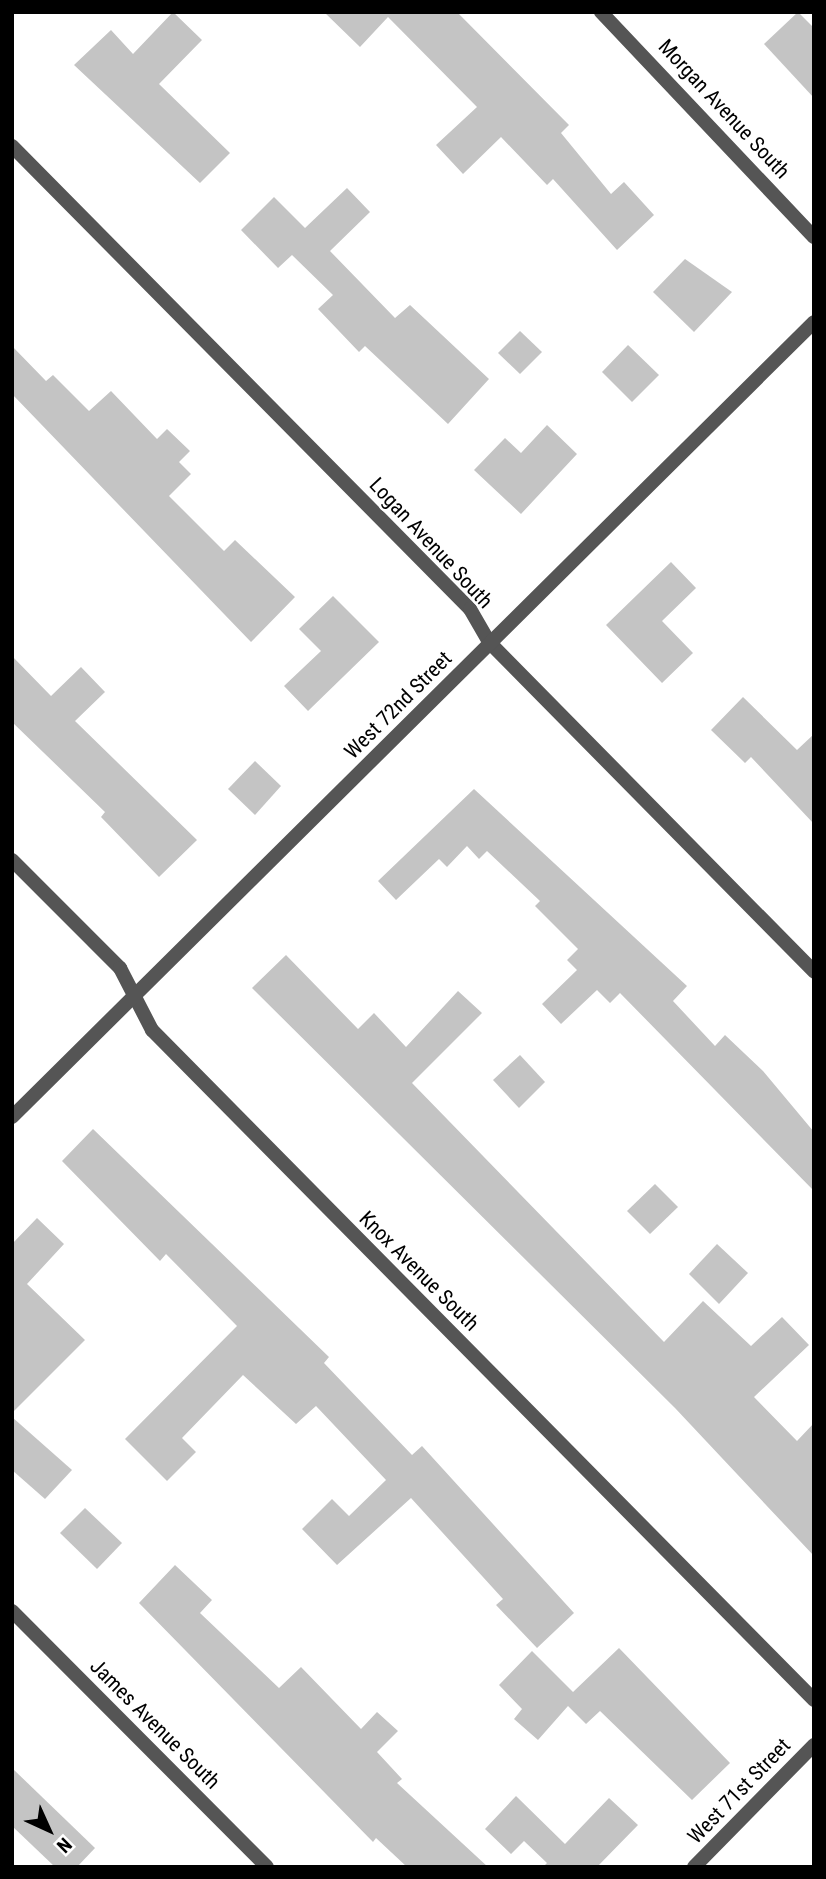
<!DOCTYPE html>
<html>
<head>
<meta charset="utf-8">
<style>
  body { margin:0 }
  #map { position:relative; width:826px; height:1879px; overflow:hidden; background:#fff; font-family:"Roboto Condensed",sans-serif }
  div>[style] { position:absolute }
  .building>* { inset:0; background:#c4c4c4 }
  .street>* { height:14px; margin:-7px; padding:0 7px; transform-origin:7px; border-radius:7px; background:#555 }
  span { translate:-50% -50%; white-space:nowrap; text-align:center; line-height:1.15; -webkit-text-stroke:5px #fff; paint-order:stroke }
  .street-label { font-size:21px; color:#000 }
  .frame { position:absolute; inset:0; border:14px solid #000; pointer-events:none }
  .north { position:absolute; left:14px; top:1795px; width:70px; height:70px; -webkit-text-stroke:5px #fff; paint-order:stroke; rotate:135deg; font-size:19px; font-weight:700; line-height:28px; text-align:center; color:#000 }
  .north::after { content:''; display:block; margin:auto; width:24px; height:32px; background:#000; clip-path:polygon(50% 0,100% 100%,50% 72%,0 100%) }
</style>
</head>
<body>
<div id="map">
  <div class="building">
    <i style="clip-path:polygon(173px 12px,202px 40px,159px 84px,230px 153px,200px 183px,74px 65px,111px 30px,133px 54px)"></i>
    <i style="clip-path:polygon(324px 12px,457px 12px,569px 125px,561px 133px,611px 194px,624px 182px,654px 215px,617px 250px,553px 179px,547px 185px,501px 137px,463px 174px,436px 145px,477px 107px,388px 17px,360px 47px)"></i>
    <i style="clip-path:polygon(798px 12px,814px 28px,814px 98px,764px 44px)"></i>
    <i style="clip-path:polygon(347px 188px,370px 212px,330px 251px,395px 318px,410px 305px,489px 379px,448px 424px,365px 346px,359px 352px,318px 309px,333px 295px,292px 255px,278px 268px,241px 230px,274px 197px,305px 228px)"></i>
    <i style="clip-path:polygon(685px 259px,732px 292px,694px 332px,653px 292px)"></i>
    <i style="clip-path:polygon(520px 331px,542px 352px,520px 374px,498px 353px)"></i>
    <i style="clip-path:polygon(628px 345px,659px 375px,632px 402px,602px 372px)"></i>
    <i style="clip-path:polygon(12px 346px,46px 381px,53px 375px,89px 411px,111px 391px,157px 439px,167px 429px,190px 451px,179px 462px,191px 474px,169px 496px,224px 551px,235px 540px,295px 597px,251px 642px,12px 394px)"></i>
    <i style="clip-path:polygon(547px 425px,577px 454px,521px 514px,474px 470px,505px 438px,521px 453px)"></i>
    <i style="clip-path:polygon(671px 562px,696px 588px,662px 621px,693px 653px,662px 683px,606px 625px)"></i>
    <i style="clip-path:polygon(333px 596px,379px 642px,308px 711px,284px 686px,321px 651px,299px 629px)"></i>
    <i style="clip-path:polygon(12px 656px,51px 696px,81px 667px,105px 692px,75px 721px,197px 840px,159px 877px,101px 817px,105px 812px,12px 722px)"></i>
    <i style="clip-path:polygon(743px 697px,797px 750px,814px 734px,814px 824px,751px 757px,745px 763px,711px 730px)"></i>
    <i style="clip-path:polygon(255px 761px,281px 786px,255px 815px,228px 789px)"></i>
    <i style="clip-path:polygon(474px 789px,687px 986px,673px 1001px,715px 1046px,725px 1035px,763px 1071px,814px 1132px,814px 1191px,620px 993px,610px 1003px,597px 990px,561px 1024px,542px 1004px,577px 970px,567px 960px,578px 949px,535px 906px,540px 901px,487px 851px,479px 859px,467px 846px,447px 867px,439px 859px,396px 900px,378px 881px)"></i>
    <i style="clip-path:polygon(286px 955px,358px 1029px,374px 1013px,406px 1047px,458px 991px,482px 1013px,412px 1083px,664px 1342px,703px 1301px,751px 1346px,782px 1317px,809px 1345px,754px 1397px,797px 1441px,814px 1423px,814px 1556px,675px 1408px,252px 988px)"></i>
    <i style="clip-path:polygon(520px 1055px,545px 1082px,519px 1108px,493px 1080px)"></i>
    <i style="clip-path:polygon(93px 1129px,329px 1357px,324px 1363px,412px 1455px,422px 1446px,574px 1613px,537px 1648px,496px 1605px,503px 1599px,411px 1498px,337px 1565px,302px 1529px,332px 1499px,349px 1516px,386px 1480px,316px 1406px,296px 1424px,243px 1375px,182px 1438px,196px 1452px,167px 1481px,125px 1439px,237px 1326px,166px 1254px,160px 1261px,62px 1161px)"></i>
    <i style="clip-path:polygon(655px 1184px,678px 1207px,650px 1234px,627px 1211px)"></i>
    <i style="clip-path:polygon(37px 1218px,64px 1244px,27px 1284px,85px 1340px,12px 1413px,12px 1244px)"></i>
    <i style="clip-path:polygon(717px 1244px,748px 1273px,719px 1304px,689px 1274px)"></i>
    <i style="clip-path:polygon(12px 1417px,72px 1470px,45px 1499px,12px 1470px)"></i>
    <i style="clip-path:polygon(85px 1508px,122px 1543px,97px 1569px,60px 1533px)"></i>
    <i style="clip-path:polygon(175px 1565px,212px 1600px,200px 1613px,279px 1688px,301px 1667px,361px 1729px,377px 1712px,398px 1731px,377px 1752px,402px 1779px,397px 1783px,488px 1867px,407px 1867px,376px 1838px,373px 1842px,139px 1603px)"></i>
    <i style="clip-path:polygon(619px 1648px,730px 1763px,692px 1800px,600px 1711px,586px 1724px,568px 1706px,538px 1740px,514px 1719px,522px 1709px,499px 1685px,532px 1651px,573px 1692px)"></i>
    <i style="clip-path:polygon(12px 1768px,95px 1848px,77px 1867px,55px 1867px,12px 1826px)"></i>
    <i style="clip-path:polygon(516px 1796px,565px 1844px,609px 1798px,638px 1825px,597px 1867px,543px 1867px,547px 1863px,524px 1841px,511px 1854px,485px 1829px)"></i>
  </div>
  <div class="street">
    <i style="left:601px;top:12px;width:310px;rotate:46.6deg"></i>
    <i style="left:12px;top:146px;width:651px;rotate:45.31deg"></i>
    <i style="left:470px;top:609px;width:39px;rotate:60deg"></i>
    <i style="left:490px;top:643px;width:462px;rotate:45.4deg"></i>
    <i style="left:12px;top:860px;width:153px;rotate:45deg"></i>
    <i style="left:120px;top:968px;width:70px;rotate:62.7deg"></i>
    <i style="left:152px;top:1030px;width:942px;rotate:45.34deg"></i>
    <i style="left:12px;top:1117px;width:1129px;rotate:-44.75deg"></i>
    <i style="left:12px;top:1611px;width:361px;rotate:45.1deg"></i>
    <i style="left:694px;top:1867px;width:171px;rotate:-45.5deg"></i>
  </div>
  <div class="street-label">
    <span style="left:724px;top:109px;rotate:47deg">Morgan Avenue South</span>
    <span style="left:431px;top:543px;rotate:47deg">Logan Avenue South</span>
    <span style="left:398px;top:705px;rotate:-45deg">West 72nd Street</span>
    <span style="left:419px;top:1271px;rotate:45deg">Knox Avenue South</span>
    <span style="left:155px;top:1724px;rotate:45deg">James Avenue South</span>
    <span style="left:739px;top:1791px;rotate:-46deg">West 71st Street</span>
  </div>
  <div class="frame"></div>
  <div class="north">N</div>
</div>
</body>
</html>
